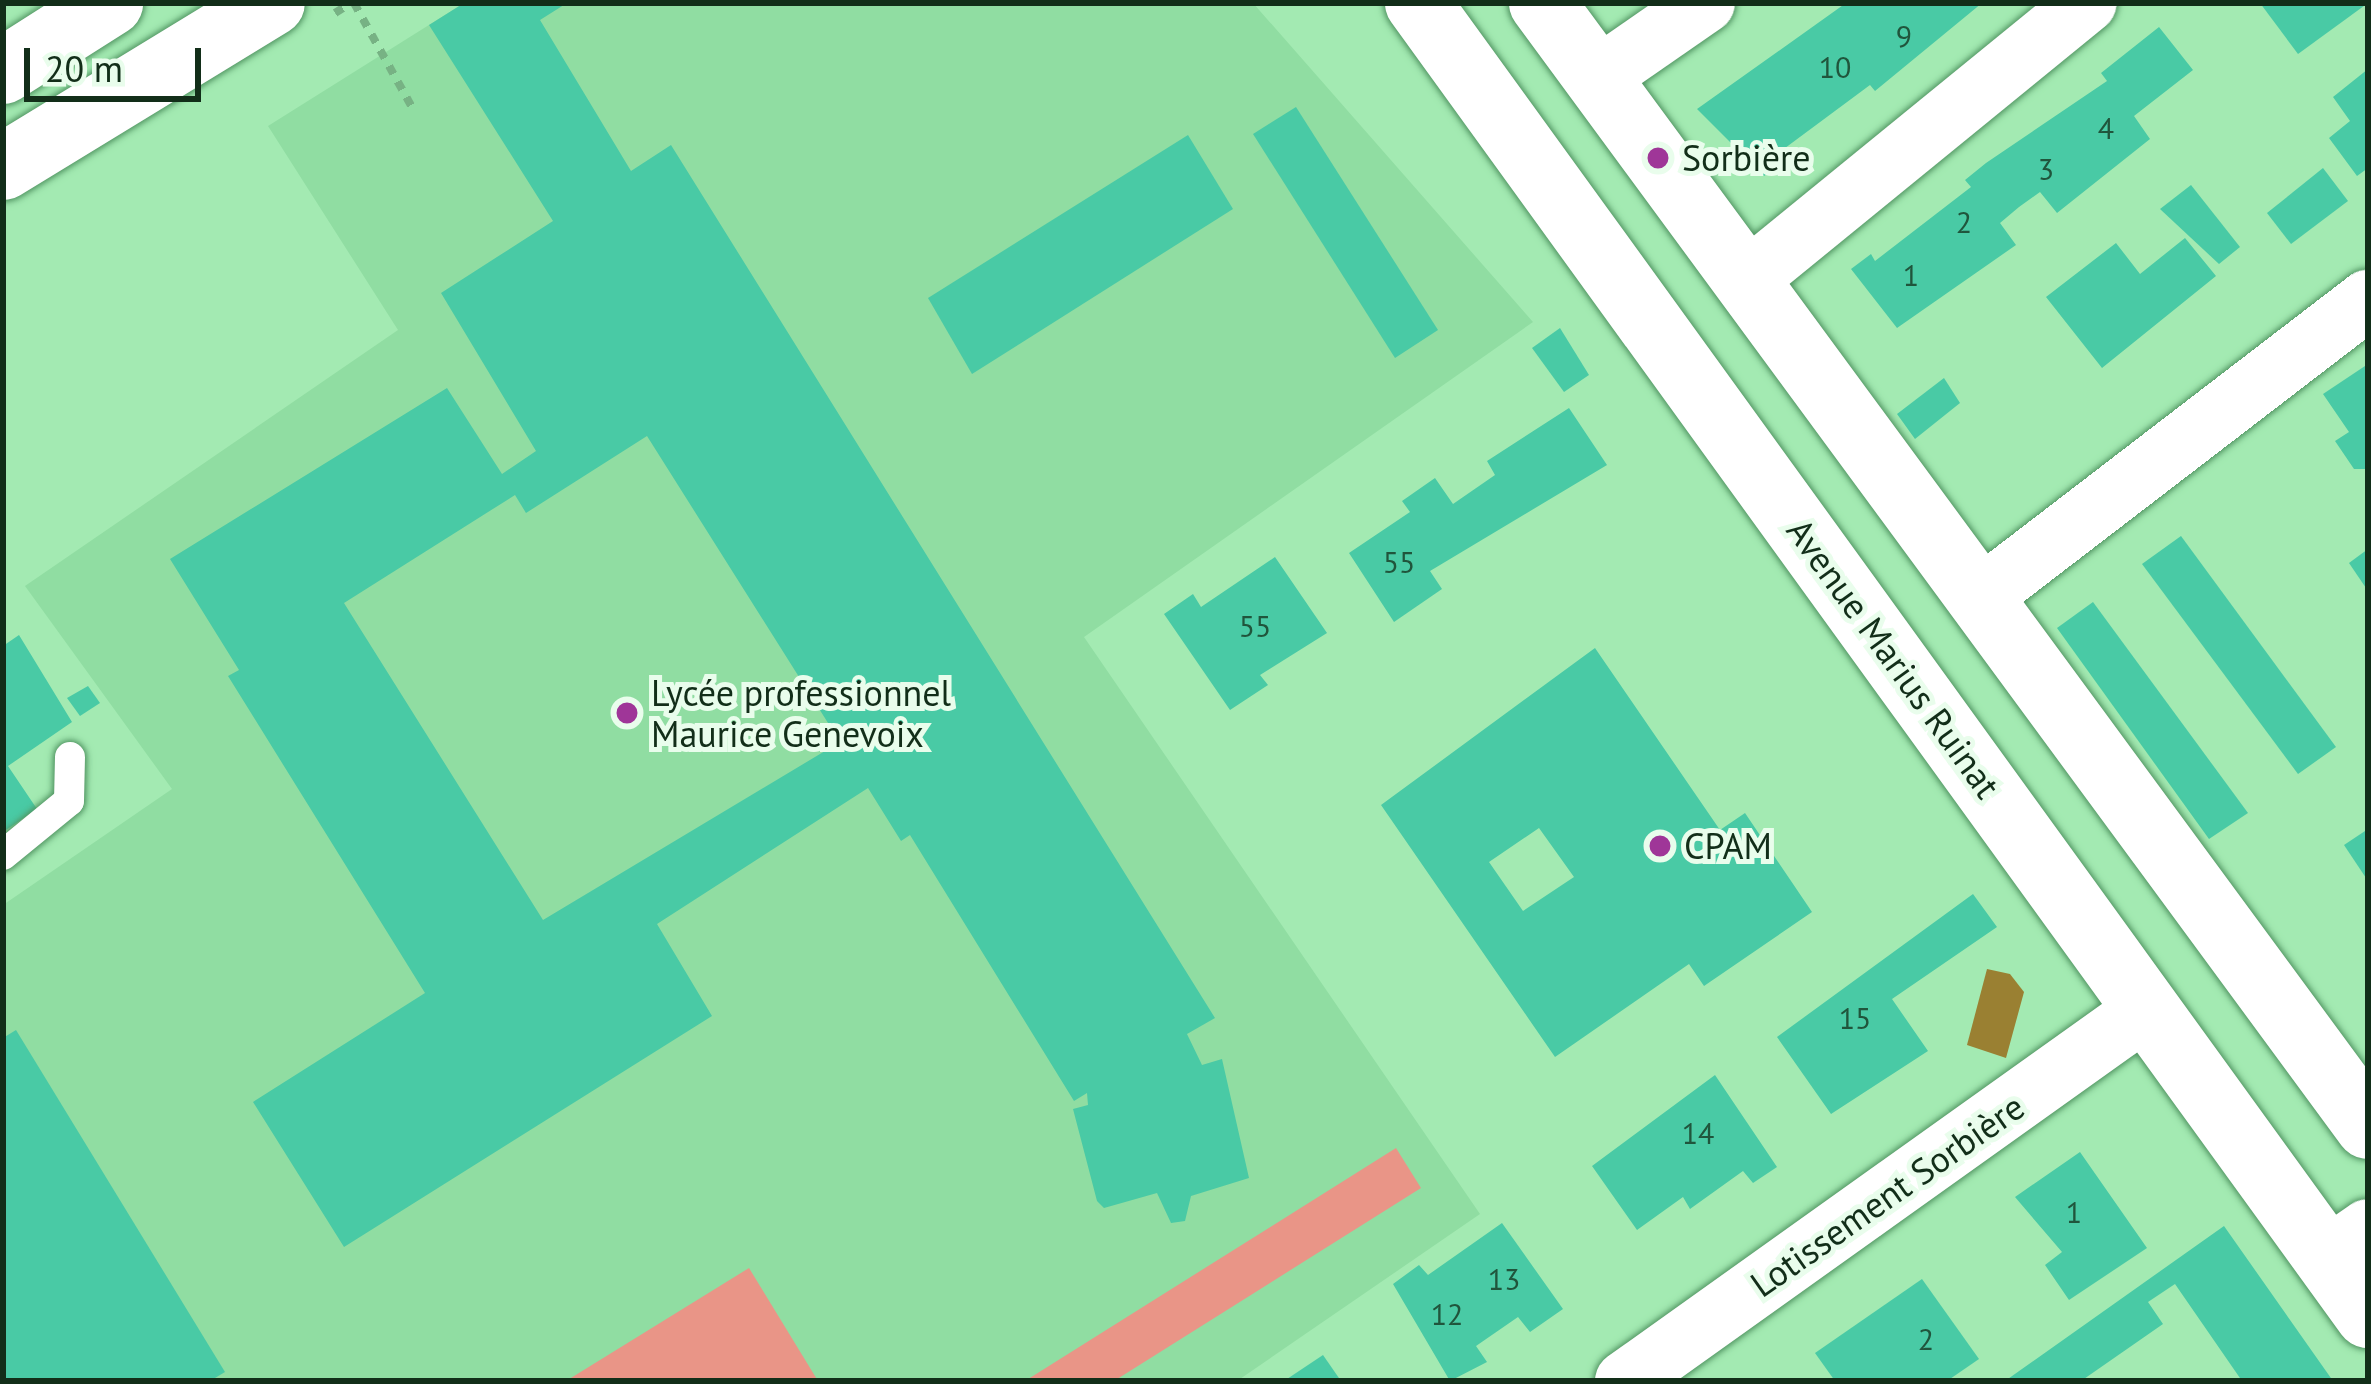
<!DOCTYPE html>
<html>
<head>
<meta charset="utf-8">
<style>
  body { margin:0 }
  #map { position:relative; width:2371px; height:1384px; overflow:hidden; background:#a3eab2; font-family:"PT Sans",sans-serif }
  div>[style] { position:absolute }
  .built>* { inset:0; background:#90dda2 }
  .green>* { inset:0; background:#e99587 }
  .water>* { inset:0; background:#9a8032 }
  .building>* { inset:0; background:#49caa5 }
  .path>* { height:8px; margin-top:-4px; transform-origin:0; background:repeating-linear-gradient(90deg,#77b284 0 9px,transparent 0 18px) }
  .roads { filter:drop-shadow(0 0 3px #519562) drop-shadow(0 0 3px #519562) }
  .service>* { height:30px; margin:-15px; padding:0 15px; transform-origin:15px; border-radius:15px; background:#fff }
  .minor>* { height:60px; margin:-30px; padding:0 30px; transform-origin:30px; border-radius:30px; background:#fff }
  .tertiary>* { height:66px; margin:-33px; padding:0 33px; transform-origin:33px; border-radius:33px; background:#fff }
  .dots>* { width:33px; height:33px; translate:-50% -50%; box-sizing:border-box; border:6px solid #e9fdec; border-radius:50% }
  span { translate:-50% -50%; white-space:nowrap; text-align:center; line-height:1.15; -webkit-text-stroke:10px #e9fdec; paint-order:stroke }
  .number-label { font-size:30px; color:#20553c }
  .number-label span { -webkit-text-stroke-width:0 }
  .poi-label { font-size:36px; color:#122e19 }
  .left { translate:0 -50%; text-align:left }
  .street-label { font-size:36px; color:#122e19 }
  .frame { position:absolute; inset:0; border:6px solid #122e19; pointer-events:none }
  .scale { position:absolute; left:24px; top:48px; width:177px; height:54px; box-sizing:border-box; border:6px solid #122e19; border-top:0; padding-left:15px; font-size:36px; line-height:42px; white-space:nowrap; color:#122e19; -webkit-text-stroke:9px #e9fdec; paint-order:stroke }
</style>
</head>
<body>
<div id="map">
  <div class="built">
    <i style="clip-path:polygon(464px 3px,1253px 3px,1533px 322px,1084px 637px,1480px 1214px,1237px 1381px,3px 1381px,3px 905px,172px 789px,25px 586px,398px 330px,268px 126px)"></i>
  </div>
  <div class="green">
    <i style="clip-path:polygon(1396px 1148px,1421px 1188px,1114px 1381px,1025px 1381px)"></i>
    <i style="clip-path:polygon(749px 1268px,818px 1381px,566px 1381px)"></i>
  </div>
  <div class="water">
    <i style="clip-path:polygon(1987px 969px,2010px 974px,2024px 992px,2006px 1058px,1967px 1045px)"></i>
  </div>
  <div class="building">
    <i style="clip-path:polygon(evenodd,464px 3px,567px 3px,540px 20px,631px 171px,671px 145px,1215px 1018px,1187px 1034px,1202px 1065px,1222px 1059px,1249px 1178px,1191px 1196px,1185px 1221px,1171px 1223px,1157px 1193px,1104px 1208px,1097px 1201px,1073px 1109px,1088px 1105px,1087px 1093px,1074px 1101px,910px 835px,901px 841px,868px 788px,657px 924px,712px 1016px,344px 1247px,253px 1102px,425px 993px,228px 676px,239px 670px,170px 559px,447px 388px,502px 474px,536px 451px,441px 293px,553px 221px,429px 25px,464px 3px,647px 436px,840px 742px,543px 920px,344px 603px,515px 495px,526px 513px,647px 436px)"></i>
    <i style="clip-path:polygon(1846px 3px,1982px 3px,1875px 91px,1870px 85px,1777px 154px,1783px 162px,1764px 176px,1697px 109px)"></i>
    <i style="clip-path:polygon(2260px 3px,2368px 3px,2298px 54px)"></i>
    <i style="clip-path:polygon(2159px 27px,2193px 70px,2134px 116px,2150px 139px,2057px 213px,2040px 192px,2019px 207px,2000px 223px,2016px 245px,1897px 328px,1851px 269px,1871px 254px,1875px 261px,1971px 187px,1965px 180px,1986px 163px,2107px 81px,2101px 73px)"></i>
    <i style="clip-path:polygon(2368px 69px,2368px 168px,2357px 176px,2329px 138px,2350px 121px,2333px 97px)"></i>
    <i style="clip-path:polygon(1296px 107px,1438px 330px,1395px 358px,1253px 134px)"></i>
    <i style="clip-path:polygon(1188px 135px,1233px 209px,972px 374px,928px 298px)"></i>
    <i style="clip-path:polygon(2323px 168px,2348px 201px,2291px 244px,2267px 213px)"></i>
    <i style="clip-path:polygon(2191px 185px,2240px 247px,2219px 264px,2160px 209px)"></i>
    <i style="clip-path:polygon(2185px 238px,2216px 276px,2102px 368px,2046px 297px,2116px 243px,2140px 274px)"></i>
    <i style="clip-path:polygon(1560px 328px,1589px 375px,1564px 392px,1532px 348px)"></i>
    <i style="clip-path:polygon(2368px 364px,2368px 469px,2354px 469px,2335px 441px,2349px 432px,2323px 394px)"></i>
    <i style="clip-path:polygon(1944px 378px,1960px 403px,1915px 439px,1897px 414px)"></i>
    <i style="clip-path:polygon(1569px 408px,1607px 465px,1430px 571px,1442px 589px,1394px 622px,1349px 553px,1410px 512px,1402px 501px,1435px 478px,1453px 504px,1495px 475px,1487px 461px)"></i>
    <i style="clip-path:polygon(2181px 536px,2336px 747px,2298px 774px,2142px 564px)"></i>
    <i style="clip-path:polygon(2368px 549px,2368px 591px,2349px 563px)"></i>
    <i style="clip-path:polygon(1275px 557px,1327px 633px,1260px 675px,1268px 685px,1230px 710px,1164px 614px,1193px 594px,1201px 607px)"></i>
    <i style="clip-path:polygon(2093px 602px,2248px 813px,2209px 839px,2057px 628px)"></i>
    <i style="clip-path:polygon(19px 635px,72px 722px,8px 766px,37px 809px,3px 832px,3px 646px)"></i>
    <i style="clip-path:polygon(evenodd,1595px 648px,1720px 830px,1745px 813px,1812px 912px,1704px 986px,1689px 964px,1555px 1057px,1381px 805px,1595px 648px,1539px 828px,1574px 877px,1523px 911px,1489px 862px,1539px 828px)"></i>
    <i style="clip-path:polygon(88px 686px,100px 703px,80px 716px,67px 698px)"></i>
    <i style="clip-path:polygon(2368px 829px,2368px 881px,2344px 845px)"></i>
    <i style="clip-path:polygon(1973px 894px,1997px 927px,1892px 999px,1928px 1051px,1831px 1114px,1777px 1037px)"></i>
    <i style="clip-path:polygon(16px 1030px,225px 1372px,210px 1381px,3px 1381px,3px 1038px)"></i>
    <i style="clip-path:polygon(1715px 1075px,1777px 1167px,1753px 1183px,1743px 1171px,1690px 1209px,1683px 1197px,1637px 1230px,1592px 1166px)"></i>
    <i style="clip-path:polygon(2080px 1152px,2147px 1248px,2069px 1300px,2045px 1265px,2062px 1252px,2015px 1197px)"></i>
    <i style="clip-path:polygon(1502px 1223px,1563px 1309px,1530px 1332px,1518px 1317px,1476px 1346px,1487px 1362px,1450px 1381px,1393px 1284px,1419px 1265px,1428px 1275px)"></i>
    <i style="clip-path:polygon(2224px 1226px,2333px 1381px,2242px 1381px,2175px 1284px,2148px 1302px,2163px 1324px,2081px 1381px,2005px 1381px)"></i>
    <i style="clip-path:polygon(1922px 1279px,1979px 1359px,1947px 1381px,1835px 1381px,1815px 1353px)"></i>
    <i style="clip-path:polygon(1323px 1355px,1341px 1381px,1284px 1381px)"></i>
  </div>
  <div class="path">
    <i style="left:354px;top:3px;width:119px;rotate:60.9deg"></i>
    <i style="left:335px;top:13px;width:19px;rotate:-32deg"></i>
  </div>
  <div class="roads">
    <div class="service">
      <i style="left:3px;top:855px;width:85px;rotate:-39.3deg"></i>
      <i style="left:69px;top:801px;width:44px;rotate:-88.7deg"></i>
    </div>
    <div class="minor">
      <i style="left:1598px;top:77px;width:130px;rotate:-34.7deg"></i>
      <i style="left:1748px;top:279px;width:437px;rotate:-39.2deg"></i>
      <i style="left:1983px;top:595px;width:485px;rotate:-37.5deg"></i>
      <i style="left:2325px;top:1259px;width:52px;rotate:-34.9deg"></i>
      <i style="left:1625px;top:1381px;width:642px;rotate:-35.5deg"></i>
    </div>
    <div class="tertiary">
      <i style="left:1418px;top:3px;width:1620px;rotate:54.09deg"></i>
      <i style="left:1542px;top:3px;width:1394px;rotate:53.66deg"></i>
      <i style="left:3px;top:71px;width:127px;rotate:-32.4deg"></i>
      <i style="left:3px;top:167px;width:315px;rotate:-31.4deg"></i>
    </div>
  </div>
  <div class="dots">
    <i style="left:1658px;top:158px;background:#9f3698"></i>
    <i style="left:627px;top:713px;background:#9f3698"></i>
    <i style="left:1660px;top:846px;background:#9f3698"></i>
  </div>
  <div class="number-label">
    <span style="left:1904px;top:36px">9</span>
    <span style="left:1835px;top:67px">10</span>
    <span style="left:2106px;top:128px">4</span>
    <span style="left:2046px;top:169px">3</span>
    <span style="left:1964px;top:222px">2</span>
    <span style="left:1911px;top:275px">1</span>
    <span style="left:1399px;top:562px">55</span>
    <span style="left:1255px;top:626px">55</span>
    <span style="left:1855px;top:1018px">15</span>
    <span style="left:1698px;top:1133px">14</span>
    <span style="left:2074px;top:1212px">1</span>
    <span style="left:1504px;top:1279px">13</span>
    <span style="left:1447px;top:1314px">12</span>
    <span style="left:1926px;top:1339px">2</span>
  </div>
  <div class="poi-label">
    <span class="left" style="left:1682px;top:158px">Sorbière</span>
    <span class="left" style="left:651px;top:713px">Lycée professionnel<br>Maurice Genevoix</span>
    <span class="left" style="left:1684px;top:846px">CPAM</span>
  </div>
  <div class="street-label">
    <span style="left:1894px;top:658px;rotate:54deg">Avenue Marius Ruinat</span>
    <span style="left:1887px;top:1195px;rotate:-35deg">Lotissement Sorbière</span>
  </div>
  <div class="frame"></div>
  <div class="scale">20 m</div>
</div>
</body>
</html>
